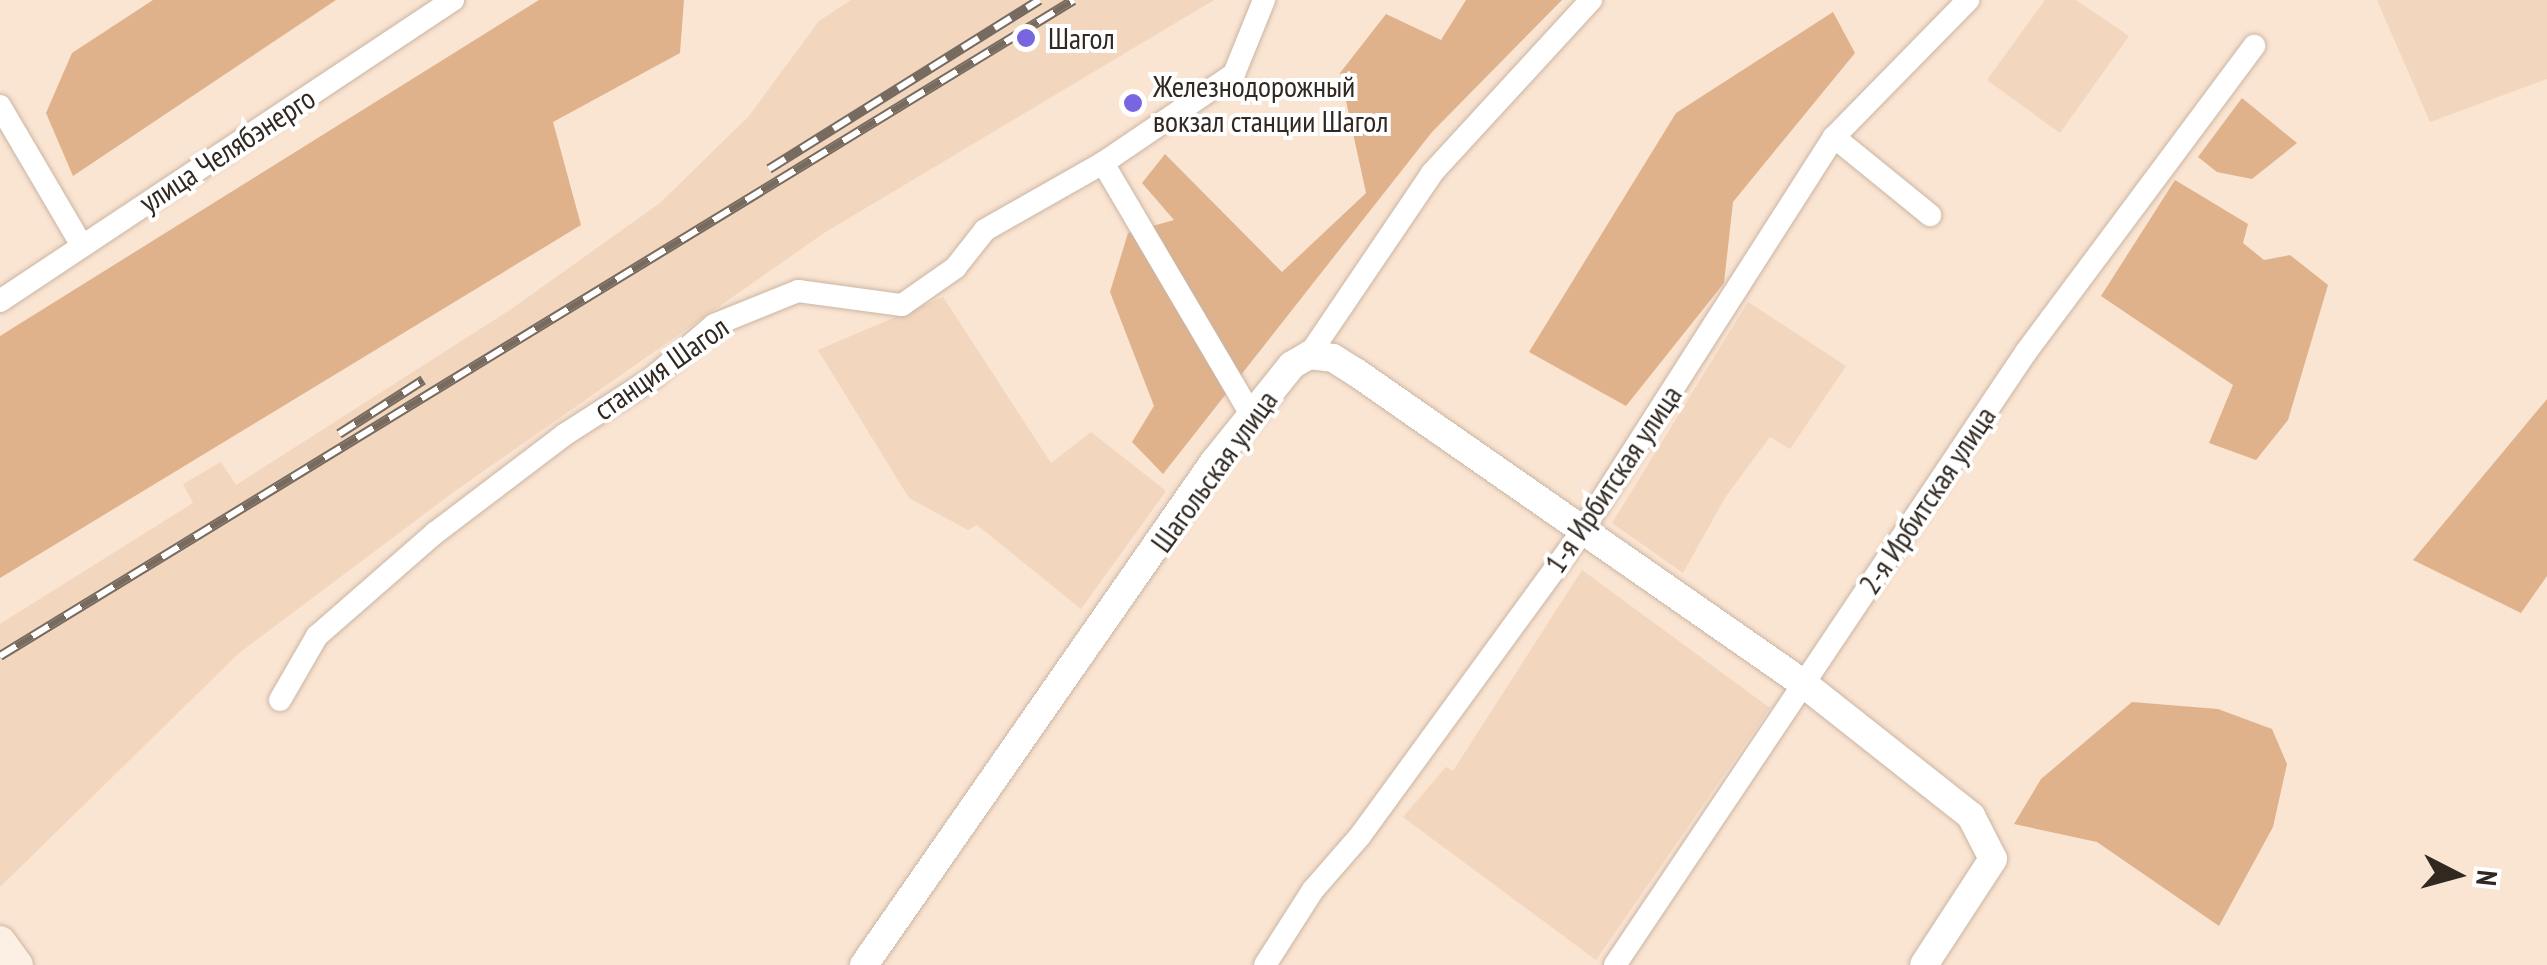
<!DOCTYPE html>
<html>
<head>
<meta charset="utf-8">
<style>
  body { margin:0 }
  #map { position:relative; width:2547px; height:965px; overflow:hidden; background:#fae4d2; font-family:"PT Sans Narrow",sans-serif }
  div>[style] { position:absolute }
  .built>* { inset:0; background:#f2d6be }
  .green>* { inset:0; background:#e0b28b }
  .roads { filter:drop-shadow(0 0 2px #cab5a3) drop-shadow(0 0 2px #cab5a3) }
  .minor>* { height:22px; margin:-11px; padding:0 11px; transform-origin:11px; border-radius:11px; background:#fff }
  .tertiary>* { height:28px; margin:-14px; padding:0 14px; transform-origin:14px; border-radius:14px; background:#fff }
  .secondary>* { height:32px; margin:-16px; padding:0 16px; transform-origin:16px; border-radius:16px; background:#fcefe4 }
  .rail>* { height:10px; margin-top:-5px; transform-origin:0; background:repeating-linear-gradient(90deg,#fff 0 19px,#776a5f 0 38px); box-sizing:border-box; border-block:2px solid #776a5f }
  .dots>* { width:28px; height:28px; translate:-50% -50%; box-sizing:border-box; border:5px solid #fff; border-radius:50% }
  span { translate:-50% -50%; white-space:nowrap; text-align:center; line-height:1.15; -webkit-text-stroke:8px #fff; paint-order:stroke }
  .poi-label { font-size:30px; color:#302821 }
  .left { translate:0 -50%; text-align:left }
  .street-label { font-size:30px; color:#302821 }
  .north { position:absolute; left:2407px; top:825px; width:100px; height:100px; -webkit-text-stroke:8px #fff; paint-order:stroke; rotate:96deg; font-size:28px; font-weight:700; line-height:40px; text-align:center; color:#302821 }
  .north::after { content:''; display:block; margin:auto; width:35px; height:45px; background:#302821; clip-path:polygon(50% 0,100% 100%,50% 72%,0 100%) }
</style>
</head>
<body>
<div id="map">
  <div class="built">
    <i style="clip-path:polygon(851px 0,1214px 0,824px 233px,455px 491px,239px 653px,0 887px,0 624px,193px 503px,183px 484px,221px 462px,236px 485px,510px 310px,660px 203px,749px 116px,819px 21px)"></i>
    <i style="clip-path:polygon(2045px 0,2076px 0,2129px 36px,2060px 133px,1987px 80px)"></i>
    <i style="clip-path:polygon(2377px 0,2547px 0,2547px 79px,2430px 122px)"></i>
    <i style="clip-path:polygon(943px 297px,1051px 463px,1091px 432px,1166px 491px,1081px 609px,977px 525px,968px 530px,909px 498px,818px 350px)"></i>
    <i style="clip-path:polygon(1748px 302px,1846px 366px,1790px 449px,1770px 437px,1726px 496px,1683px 573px,1612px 523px)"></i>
    <i style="clip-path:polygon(1582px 570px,1770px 708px,1596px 960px,1403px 817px,1446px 767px,1453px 771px)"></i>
  </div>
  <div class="green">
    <i style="clip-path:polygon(153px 0,336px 0,73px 176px,46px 113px,72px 53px)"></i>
    <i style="clip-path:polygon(539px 0,684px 0,680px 53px,553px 122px,581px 225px,0 578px,0 336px)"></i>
    <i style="clip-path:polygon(1466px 0,1562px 0,1432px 132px,1163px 474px,1132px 442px,1154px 406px,1110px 292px,1128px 233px,1174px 220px,1142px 183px,1165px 154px,1282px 272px,1366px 193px,1340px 73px,1386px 14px,1441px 40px)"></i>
    <i style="clip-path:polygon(1833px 12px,1855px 53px,1733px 202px,1724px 283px,1626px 406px,1529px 352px,1676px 113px)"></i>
    <i style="clip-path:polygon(2242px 98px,2297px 143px,2252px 179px,2217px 172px,2198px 157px)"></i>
    <i style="clip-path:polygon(2175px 180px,2248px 224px,2243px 243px,2264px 260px,2290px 255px,2328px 285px,2288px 420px,2256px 460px,2209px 443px,2233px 385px,2101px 296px)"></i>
    <i style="clip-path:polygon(2547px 399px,2547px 576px,2521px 613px,2413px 560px)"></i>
    <i style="clip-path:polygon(2132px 702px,2218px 709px,2272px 729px,2287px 764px,2273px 827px,2219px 926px,2097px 842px,2014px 824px,2041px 779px)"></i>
  </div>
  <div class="roads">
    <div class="minor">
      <i style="left:0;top:106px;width:160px;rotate:59.6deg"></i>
      <i style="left:1834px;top:137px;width:124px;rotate:39.1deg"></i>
      <i style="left:1103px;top:163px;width:294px;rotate:59.5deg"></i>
      <i style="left:0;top:301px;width:544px;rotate:-33.6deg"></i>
      <i style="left:1309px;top:355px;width:220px;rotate:-55.9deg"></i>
      <i style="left:1432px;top:173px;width:235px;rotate:-47.4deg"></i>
      <i style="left:280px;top:700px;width:74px;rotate:-60deg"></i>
      <i style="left:317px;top:636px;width:157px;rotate:-41.1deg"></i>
      <i style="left:435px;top:533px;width:162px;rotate:-37.2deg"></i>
      <i style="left:564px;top:435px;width:102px;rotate:-32.6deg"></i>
      <i style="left:650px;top:380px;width:84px;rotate:-40.7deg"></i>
      <i style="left:714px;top:325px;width:91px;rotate:-22deg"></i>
      <i style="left:798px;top:291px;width:105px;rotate:7.7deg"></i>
      <i style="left:902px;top:305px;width:65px;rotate:-34.9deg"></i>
      <i style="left:955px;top:268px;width:48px;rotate:-51.7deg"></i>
      <i style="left:985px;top:230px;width:136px;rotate:-29.6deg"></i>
      <i style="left:1103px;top:163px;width:158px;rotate:-34.2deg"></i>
      <i style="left:1234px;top:74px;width:80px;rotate:-67.9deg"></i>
      <i style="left:1265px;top:965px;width:89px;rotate:-57.4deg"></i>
      <i style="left:1313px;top:890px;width:72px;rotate:-49deg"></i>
      <i style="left:1360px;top:836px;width:374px;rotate:-53.9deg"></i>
      <i style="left:1580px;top:534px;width:471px;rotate:-57.4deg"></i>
      <i style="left:1834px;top:137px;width:192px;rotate:-45.6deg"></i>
      <i style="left:1615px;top:965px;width:738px;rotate:-56.16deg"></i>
      <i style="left:2026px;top:352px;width:382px;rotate:-53.3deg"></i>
    </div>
    <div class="tertiary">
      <i style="left:864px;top:965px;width:613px;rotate:-55.17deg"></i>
      <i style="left:1214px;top:462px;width:124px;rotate:-51.2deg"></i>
      <i style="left:1292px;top:365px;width:20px;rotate:-30deg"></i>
      <i style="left:1309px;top:355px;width:24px;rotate:7deg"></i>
      <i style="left:1333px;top:358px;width:28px;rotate:32deg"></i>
      <i style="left:1357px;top:373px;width:545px;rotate:34.83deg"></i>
      <i style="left:1804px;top:684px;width:213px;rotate:38.3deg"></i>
      <i style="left:1971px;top:816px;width:48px;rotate:62.9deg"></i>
      <i style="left:1993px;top:859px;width:126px;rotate:123.1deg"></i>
    </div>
    <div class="secondary">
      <i style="left:0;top:942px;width:29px;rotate:54deg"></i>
    </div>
  </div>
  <div class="rail">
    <i style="left:769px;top:169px;width:319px;rotate:-32deg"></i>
    <i style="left:339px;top:434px;width:100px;rotate:-32.7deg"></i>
    <i style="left:0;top:656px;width:1258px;rotate:-31.42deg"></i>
  </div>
  <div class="dots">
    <i style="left:1026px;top:38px;background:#7766e0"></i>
    <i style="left:1133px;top:103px;background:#7766e0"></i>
  </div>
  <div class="poi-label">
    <span class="left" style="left:1048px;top:38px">Шагол</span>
    <span class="left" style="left:1153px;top:103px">Железнодорожный<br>вокзал станции Шагол</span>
  </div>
  <div class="street-label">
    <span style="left:227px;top:150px;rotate:-33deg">улица Челябэнерго</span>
    <span style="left:661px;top:368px;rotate:-35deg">станция Шагол</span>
    <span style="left:1214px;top:471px;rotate:-54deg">Шагольская улица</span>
    <span style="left:1613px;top:479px;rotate:-56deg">1-я Ирбитская улица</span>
    <span style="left:1927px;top:500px;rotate:-56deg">2-я Ирбитская улица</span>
  </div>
  <div class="north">N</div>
</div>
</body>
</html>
